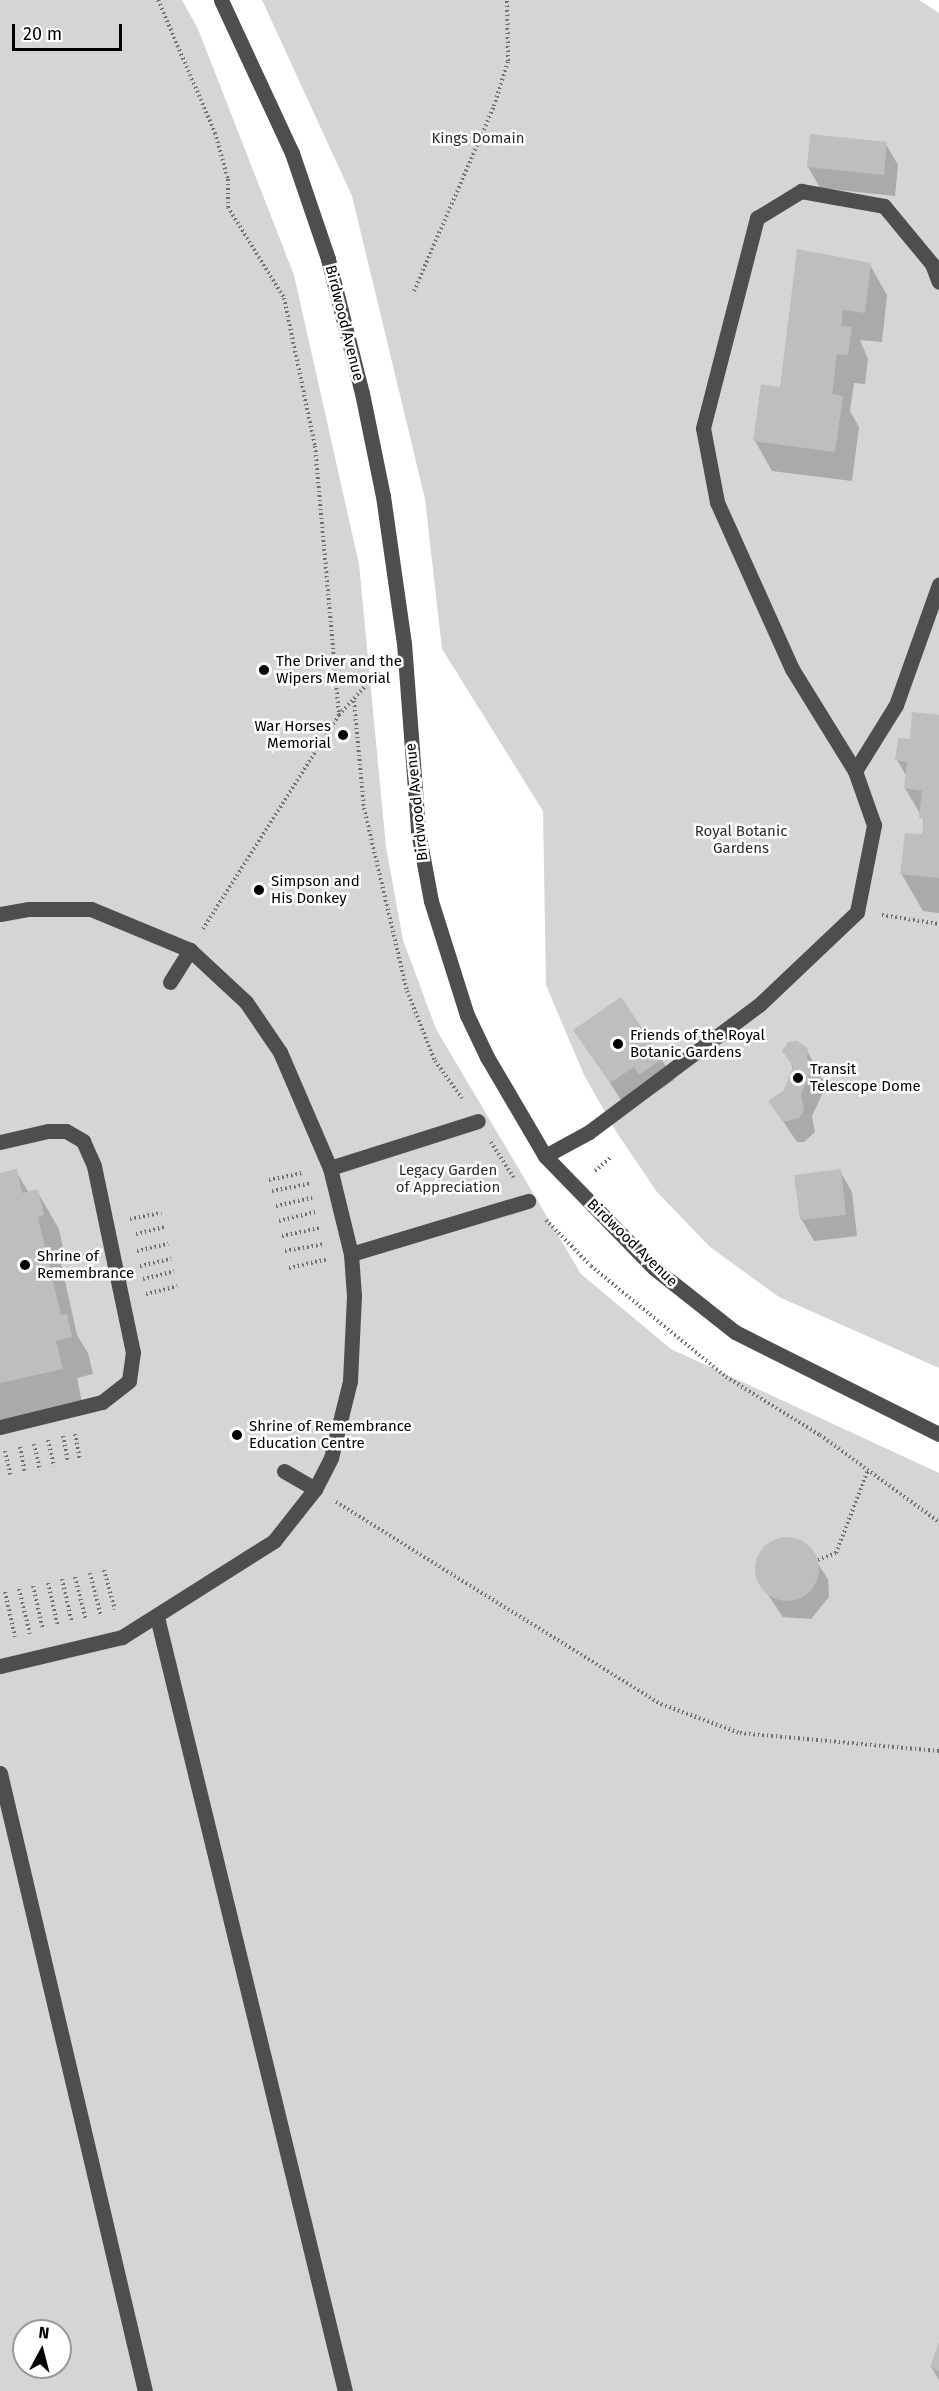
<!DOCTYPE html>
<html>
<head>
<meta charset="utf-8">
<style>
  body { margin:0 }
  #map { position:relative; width:939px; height:2391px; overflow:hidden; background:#fff; font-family:"Fira Sans",sans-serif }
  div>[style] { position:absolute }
  .green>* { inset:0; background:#d5d5d5 }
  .shadow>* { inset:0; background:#0003 }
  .building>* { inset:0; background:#bebebe }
  .round { border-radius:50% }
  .path>* { height:4px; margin-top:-2px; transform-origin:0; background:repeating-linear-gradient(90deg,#707070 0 1.5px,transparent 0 4.5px) }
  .minor>* { height:15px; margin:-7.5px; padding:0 7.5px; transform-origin:7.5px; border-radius:7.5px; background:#4e4e4e }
  .dots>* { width:16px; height:16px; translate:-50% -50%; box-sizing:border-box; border:3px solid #fff; border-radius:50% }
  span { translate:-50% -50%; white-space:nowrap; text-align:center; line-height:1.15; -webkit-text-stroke:5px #fff; paint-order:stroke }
  .park-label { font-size:15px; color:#2c2c2c }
  .street-label { font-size:15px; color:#000 }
  .poi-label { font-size:15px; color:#000 }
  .left { translate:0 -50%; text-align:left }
  .right { translate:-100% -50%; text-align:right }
  .north { position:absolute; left:12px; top:2319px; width:60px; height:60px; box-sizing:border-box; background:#fff; border:2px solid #999; border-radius:50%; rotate:7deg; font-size:16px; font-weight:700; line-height:24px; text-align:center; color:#000 }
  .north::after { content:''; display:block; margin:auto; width:21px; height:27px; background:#000; clip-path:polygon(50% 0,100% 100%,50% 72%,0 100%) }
  .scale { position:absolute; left:12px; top:24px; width:110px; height:27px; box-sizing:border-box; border:3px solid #000; border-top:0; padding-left:8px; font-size:18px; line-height:21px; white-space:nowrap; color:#000; -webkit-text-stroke:4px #fff; paint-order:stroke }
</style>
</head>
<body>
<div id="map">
  <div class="green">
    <i style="clip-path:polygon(evenodd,0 0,182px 0,198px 29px,294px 275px,359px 564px,386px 847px,403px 940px,436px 1029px,581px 1274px,671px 1349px,939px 1473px,939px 2391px,0 2391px,0 0,24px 2331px,60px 2331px,60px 2367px,24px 2367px,24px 2331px)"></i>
    <i style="clip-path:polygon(262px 0,919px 0,939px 13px,939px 1368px,779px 1297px,710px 1247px,657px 1192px,617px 1133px,584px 1075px,546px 985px,543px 811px,442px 649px,425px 499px,352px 196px)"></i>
  </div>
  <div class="shadow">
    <i style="clip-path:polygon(886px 144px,898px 165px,895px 196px,820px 188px,808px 167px)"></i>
    <i style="clip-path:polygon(870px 265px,887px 295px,882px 342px,860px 340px,868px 359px,865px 384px,854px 383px,850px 411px,859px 427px,852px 481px,772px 471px,755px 441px,781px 389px)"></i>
    <i style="clip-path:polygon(939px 717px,939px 913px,923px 911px,901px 873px,923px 836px,923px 819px,905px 788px,907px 777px,897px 760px,911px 741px)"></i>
    <i style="clip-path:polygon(575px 1030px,662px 1060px,674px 1080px,652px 1095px,647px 1086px,623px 1103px)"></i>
    <i style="clip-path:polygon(786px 1047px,806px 1049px,826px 1086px,812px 1116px,815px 1132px,804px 1142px,797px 1142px,770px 1102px,785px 1091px,793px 1070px)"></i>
    <i style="clip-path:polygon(16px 1171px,29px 1193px,37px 1191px,59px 1229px,64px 1253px,59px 1254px,77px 1335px,88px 1353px,93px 1374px,77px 1378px,83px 1407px,0 1425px,0 1175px)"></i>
    <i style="clip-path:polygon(840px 1171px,852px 1192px,857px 1236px,814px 1241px,802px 1220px,796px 1176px)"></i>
    <i style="clip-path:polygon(775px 1540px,803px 1542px,828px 1579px,829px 1597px,811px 1619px,783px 1617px,758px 1580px,757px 1562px)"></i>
    <i style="clip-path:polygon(939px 2346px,939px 2380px,931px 2367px)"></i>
  </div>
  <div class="building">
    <i style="clip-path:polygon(810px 134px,887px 142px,884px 175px,807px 167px)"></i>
    <i style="clip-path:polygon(797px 249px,871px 263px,865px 313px,843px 310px,841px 326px,852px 327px,848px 355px,837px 354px,832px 394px,843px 396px,835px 452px,753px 441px,761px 384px,780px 387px)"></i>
    <i style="clip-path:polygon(912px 712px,939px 715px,939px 878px,900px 874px,905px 833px,922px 834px,924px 818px,919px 818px,922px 791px,904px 788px,907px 762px,895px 760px,898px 738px,910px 739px)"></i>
    <i style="clip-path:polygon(621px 997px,663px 1059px,639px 1075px,634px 1067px,610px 1083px,573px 1030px)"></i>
    <i style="clip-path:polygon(797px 1041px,808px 1048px,807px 1059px,815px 1064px,801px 1094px,804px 1111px,799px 1118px,783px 1122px,768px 1101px,784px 1090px,793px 1066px,782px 1051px,788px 1042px)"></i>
    <i style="clip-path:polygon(17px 1169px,22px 1193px,38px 1189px,44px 1215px,38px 1217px,61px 1315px,67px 1314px,72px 1337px,56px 1341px,63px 1369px,0 1383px,0 1173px)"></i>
    <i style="clip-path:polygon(841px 1169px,846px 1215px,800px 1220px,794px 1175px)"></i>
    <i class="round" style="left:755px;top:1537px;width:64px;height:64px"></i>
    <i style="clip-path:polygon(939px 2342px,939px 2371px,930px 2367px)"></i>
  </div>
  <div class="path">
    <i style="left:158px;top:0;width:145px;rotate:66.8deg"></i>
    <i style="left:215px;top:133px;width:48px;rotate:74.2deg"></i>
    <i style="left:228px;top:179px;width:28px;rotate:90deg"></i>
    <i style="left:228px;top:207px;width:107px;rotate:58.4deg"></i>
    <i style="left:284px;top:298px;width:151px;rotate:78.2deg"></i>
    <i style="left:315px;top:446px;width:270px;rotate:84.9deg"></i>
    <i style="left:414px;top:291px;width:202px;rotate:-66.6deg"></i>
    <i style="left:494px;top:106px;width:47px;rotate:-72.7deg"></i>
    <i style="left:508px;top:61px;width:61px;rotate:-90.9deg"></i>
    <i style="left:354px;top:701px;width:107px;rotate:84.7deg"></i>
    <i style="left:364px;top:808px;width:188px;rotate:76.8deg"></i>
    <i style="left:407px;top:991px;width:75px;rotate:68.2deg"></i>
    <i style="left:435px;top:1061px;width:46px;rotate:53.9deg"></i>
    <i style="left:882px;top:915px;width:58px;rotate:9deg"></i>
    <i style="left:203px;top:929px;width:254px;rotate:-57.6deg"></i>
    <i style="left:339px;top:715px;width:59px;rotate:-47.7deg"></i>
    <i style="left:491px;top:1142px;width:43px;rotate:57.4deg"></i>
    <i style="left:595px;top:1171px;width:20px;rotate:-41deg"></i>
    <i style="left:269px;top:1180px;width:35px;rotate:-12deg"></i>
    <i style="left:272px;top:1191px;width:38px;rotate:-11deg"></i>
    <i style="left:276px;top:1206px;width:37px;rotate:-13deg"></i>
    <i style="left:130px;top:1219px;width:32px;rotate:-11deg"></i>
    <i style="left:546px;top:1220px;width:64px;rotate:45.6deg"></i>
    <i style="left:591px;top:1266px;width:175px;rotate:39.4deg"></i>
    <i style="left:726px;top:1377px;width:110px;rotate:31.7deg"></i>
    <i style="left:820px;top:1435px;width:147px;rotate:36.2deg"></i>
    <i style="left:279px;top:1221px;width:37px;rotate:-14deg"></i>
    <i style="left:136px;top:1234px;width:29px;rotate:-14deg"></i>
    <i style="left:282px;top:1236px;width:39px;rotate:-12deg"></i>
    <i style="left:137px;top:1251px;width:32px;rotate:-13deg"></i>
    <i style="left:285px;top:1251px;width:39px;rotate:-10deg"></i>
    <i style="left:140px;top:1266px;width:32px;rotate:-13deg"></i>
    <i style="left:289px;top:1268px;width:39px;rotate:-13deg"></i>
    <i style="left:143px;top:1279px;width:32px;rotate:-14deg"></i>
    <i style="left:146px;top:1294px;width:32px;rotate:-14deg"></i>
    <i style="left:75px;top:1434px;width:25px;rotate:79deg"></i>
    <i style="left:63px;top:1436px;width:26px;rotate:79deg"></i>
    <i style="left:48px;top:1440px;width:27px;rotate:77deg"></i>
    <i style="left:34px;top:1444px;width:27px;rotate:77deg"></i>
    <i style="left:20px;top:1447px;width:26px;rotate:79deg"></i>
    <i style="left:5px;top:1451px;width:26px;rotate:77deg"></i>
    <i style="left:336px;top:1502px;width:383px;rotate:31.9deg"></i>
    <i style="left:661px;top:1704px;width:84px;rotate:20.2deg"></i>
    <i style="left:740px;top:1733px;width:200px;rotate:5.2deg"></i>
    <i style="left:818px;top:1560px;width:19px;rotate:-21deg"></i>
    <i style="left:836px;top:1553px;width:89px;rotate:-68.9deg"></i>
    <i style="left:104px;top:1570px;width:41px;rotate:74.6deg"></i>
    <i style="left:90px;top:1573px;width:44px;rotate:75.7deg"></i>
    <i style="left:75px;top:1577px;width:44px;rotate:75.7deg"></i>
    <i style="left:62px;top:1579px;width:45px;rotate:77.2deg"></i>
    <i style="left:48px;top:1583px;width:45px;rotate:77.2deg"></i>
    <i style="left:33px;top:1586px;width:45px;rotate:77.2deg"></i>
    <i style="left:19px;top:1589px;width:46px;rotate:76.3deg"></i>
    <i style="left:5px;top:1592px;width:46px;rotate:77.5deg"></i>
  </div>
  <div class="minor">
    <i style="left:221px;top:0;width:169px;rotate:65.1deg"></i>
    <i style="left:292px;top:153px;width:112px;rotate:71.2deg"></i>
    <i style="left:328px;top:259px;width:138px;rotate:75.8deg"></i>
    <i style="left:362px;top:393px;width:105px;rotate:78.5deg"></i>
    <i style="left:383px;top:496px;width:148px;rotate:81.9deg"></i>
    <i style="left:404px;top:643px;width:189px;rotate:85.7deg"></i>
    <i style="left:418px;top:831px;width:71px;rotate:79.5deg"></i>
    <i style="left:431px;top:901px;width:120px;rotate:72.5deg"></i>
    <i style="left:467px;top:1015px;width:47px;rotate:64.5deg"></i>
    <i style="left:487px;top:1057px;width:115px;rotate:59.6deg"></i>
    <i style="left:545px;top:1156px;width:156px;rotate:45.8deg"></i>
    <i style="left:654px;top:1268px;width:103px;rotate:38.3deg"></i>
    <i style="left:735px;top:1332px;width:228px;rotate:26.6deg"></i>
    <i style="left:855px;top:771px;width:120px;rotate:-121.7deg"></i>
    <i style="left:792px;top:669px;width:183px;rotate:-114.2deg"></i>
    <i style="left:717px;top:502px;width:75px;rotate:-100.7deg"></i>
    <i style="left:703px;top:428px;width:217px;rotate:-75.6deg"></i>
    <i style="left:757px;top:218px;width:52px;rotate:-31.5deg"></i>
    <i style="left:801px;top:191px;width:84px;rotate:10.2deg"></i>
    <i style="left:884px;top:206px;width:75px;rotate:50.4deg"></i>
    <i style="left:932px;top:264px;width:19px;rotate:69deg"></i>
    <i style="left:0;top:914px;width:28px;rotate:-10deg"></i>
    <i style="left:28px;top:909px;width:63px"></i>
    <i style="left:91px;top:909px;width:107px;rotate:22.5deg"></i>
    <i style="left:190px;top:950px;width:76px;rotate:42.9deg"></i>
    <i style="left:246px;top:1002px;width:60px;rotate:55.8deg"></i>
    <i style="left:280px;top:1052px;width:126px;rotate:66.7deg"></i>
    <i style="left:330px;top:1168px;width:89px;rotate:76.3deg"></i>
    <i style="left:351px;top:1254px;width:42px;rotate:85.9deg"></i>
    <i style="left:354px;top:1296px;width:85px;rotate:92.7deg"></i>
    <i style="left:350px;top:1381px;width:79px;rotate:103.9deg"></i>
    <i style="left:331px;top:1458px;width:35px;rotate:117deg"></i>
    <i style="left:315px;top:1489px;width:66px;rotate:128.3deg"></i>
    <i style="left:274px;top:1541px;width:180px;rotate:147.7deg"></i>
    <i style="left:122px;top:1637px;width:125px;rotate:166.6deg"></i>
    <i style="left:170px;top:982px;width:38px;rotate:-58deg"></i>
    <i style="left:0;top:1142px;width:49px;rotate:-12.9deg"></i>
    <i style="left:48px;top:1131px;width:18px"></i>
    <i style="left:66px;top:1131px;width:20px;rotate:30deg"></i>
    <i style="left:83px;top:1141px;width:27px;rotate:66deg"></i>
    <i style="left:94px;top:1166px;width:190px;rotate:78.2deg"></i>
    <i style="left:133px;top:1352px;width:29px;rotate:98deg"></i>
    <i style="left:129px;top:1381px;width:34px;rotate:142deg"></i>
    <i style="left:102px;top:1402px;width:105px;rotate:166.2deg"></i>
    <i style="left:545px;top:1156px;width:50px;rotate:-28.6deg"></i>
    <i style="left:589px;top:1132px;width:212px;rotate:-36.8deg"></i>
    <i style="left:759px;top:1005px;width:135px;rotate:-43.5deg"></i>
    <i style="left:857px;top:912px;width:89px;rotate:-78.9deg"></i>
    <i style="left:874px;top:825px;width:57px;rotate:-109.4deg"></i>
    <i style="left:855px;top:771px;width:78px;rotate:-58.2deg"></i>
    <i style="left:896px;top:705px;width:128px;rotate:-70.4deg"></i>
    <i style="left:330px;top:1168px;width:155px;rotate:-17.6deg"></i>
    <i style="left:351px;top:1254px;width:185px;rotate:-16.7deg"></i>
    <i style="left:284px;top:1471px;width:36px;rotate:30deg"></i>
    <i style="left:157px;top:1617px;width:797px;rotate:76.35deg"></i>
    <i style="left:0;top:1773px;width:635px;rotate:76.8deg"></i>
  </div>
  <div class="dots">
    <i style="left:264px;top:670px;background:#000"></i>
    <i style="left:343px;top:735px;background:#000"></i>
    <i style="left:259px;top:890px;background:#000"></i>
    <i style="left:618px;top:1044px;background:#000"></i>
    <i style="left:798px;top:1078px;background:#000"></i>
    <i style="left:25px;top:1265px;background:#000"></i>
    <i style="left:237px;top:1435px;background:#000"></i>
  </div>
  <div class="park-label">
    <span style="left:478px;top:139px">Kings Domain</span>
    <span style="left:741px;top:840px">Royal Botanic<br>Gardens</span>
    <span style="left:448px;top:1179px">Legacy Garden<br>of Appreciation</span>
  </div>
  <div class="street-label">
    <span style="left:344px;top:323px;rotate:76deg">Birdwood Avenue</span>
    <span style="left:417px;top:802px;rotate:-96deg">Birdwood Avenue</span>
    <span style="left:632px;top:1243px;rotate:44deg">Birdwood Avenue</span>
  </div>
  <div class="poi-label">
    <span class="left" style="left:276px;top:670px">The Driver and the<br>Wipers Memorial</span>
    <span class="right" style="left:331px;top:735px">War Horses<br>Memorial</span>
    <span class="left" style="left:271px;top:890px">Simpson and<br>His Donkey</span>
    <span class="left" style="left:630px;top:1044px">Friends of the Royal<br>Botanic Gardens</span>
    <span class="left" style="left:810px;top:1078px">Transit<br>Telescope Dome</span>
    <span class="left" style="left:37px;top:1265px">Shrine of<br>Remembrance</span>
    <span class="left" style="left:249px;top:1435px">Shrine of Remembrance<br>Education Centre</span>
  </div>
  <div class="north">N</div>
  <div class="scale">20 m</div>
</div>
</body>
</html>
